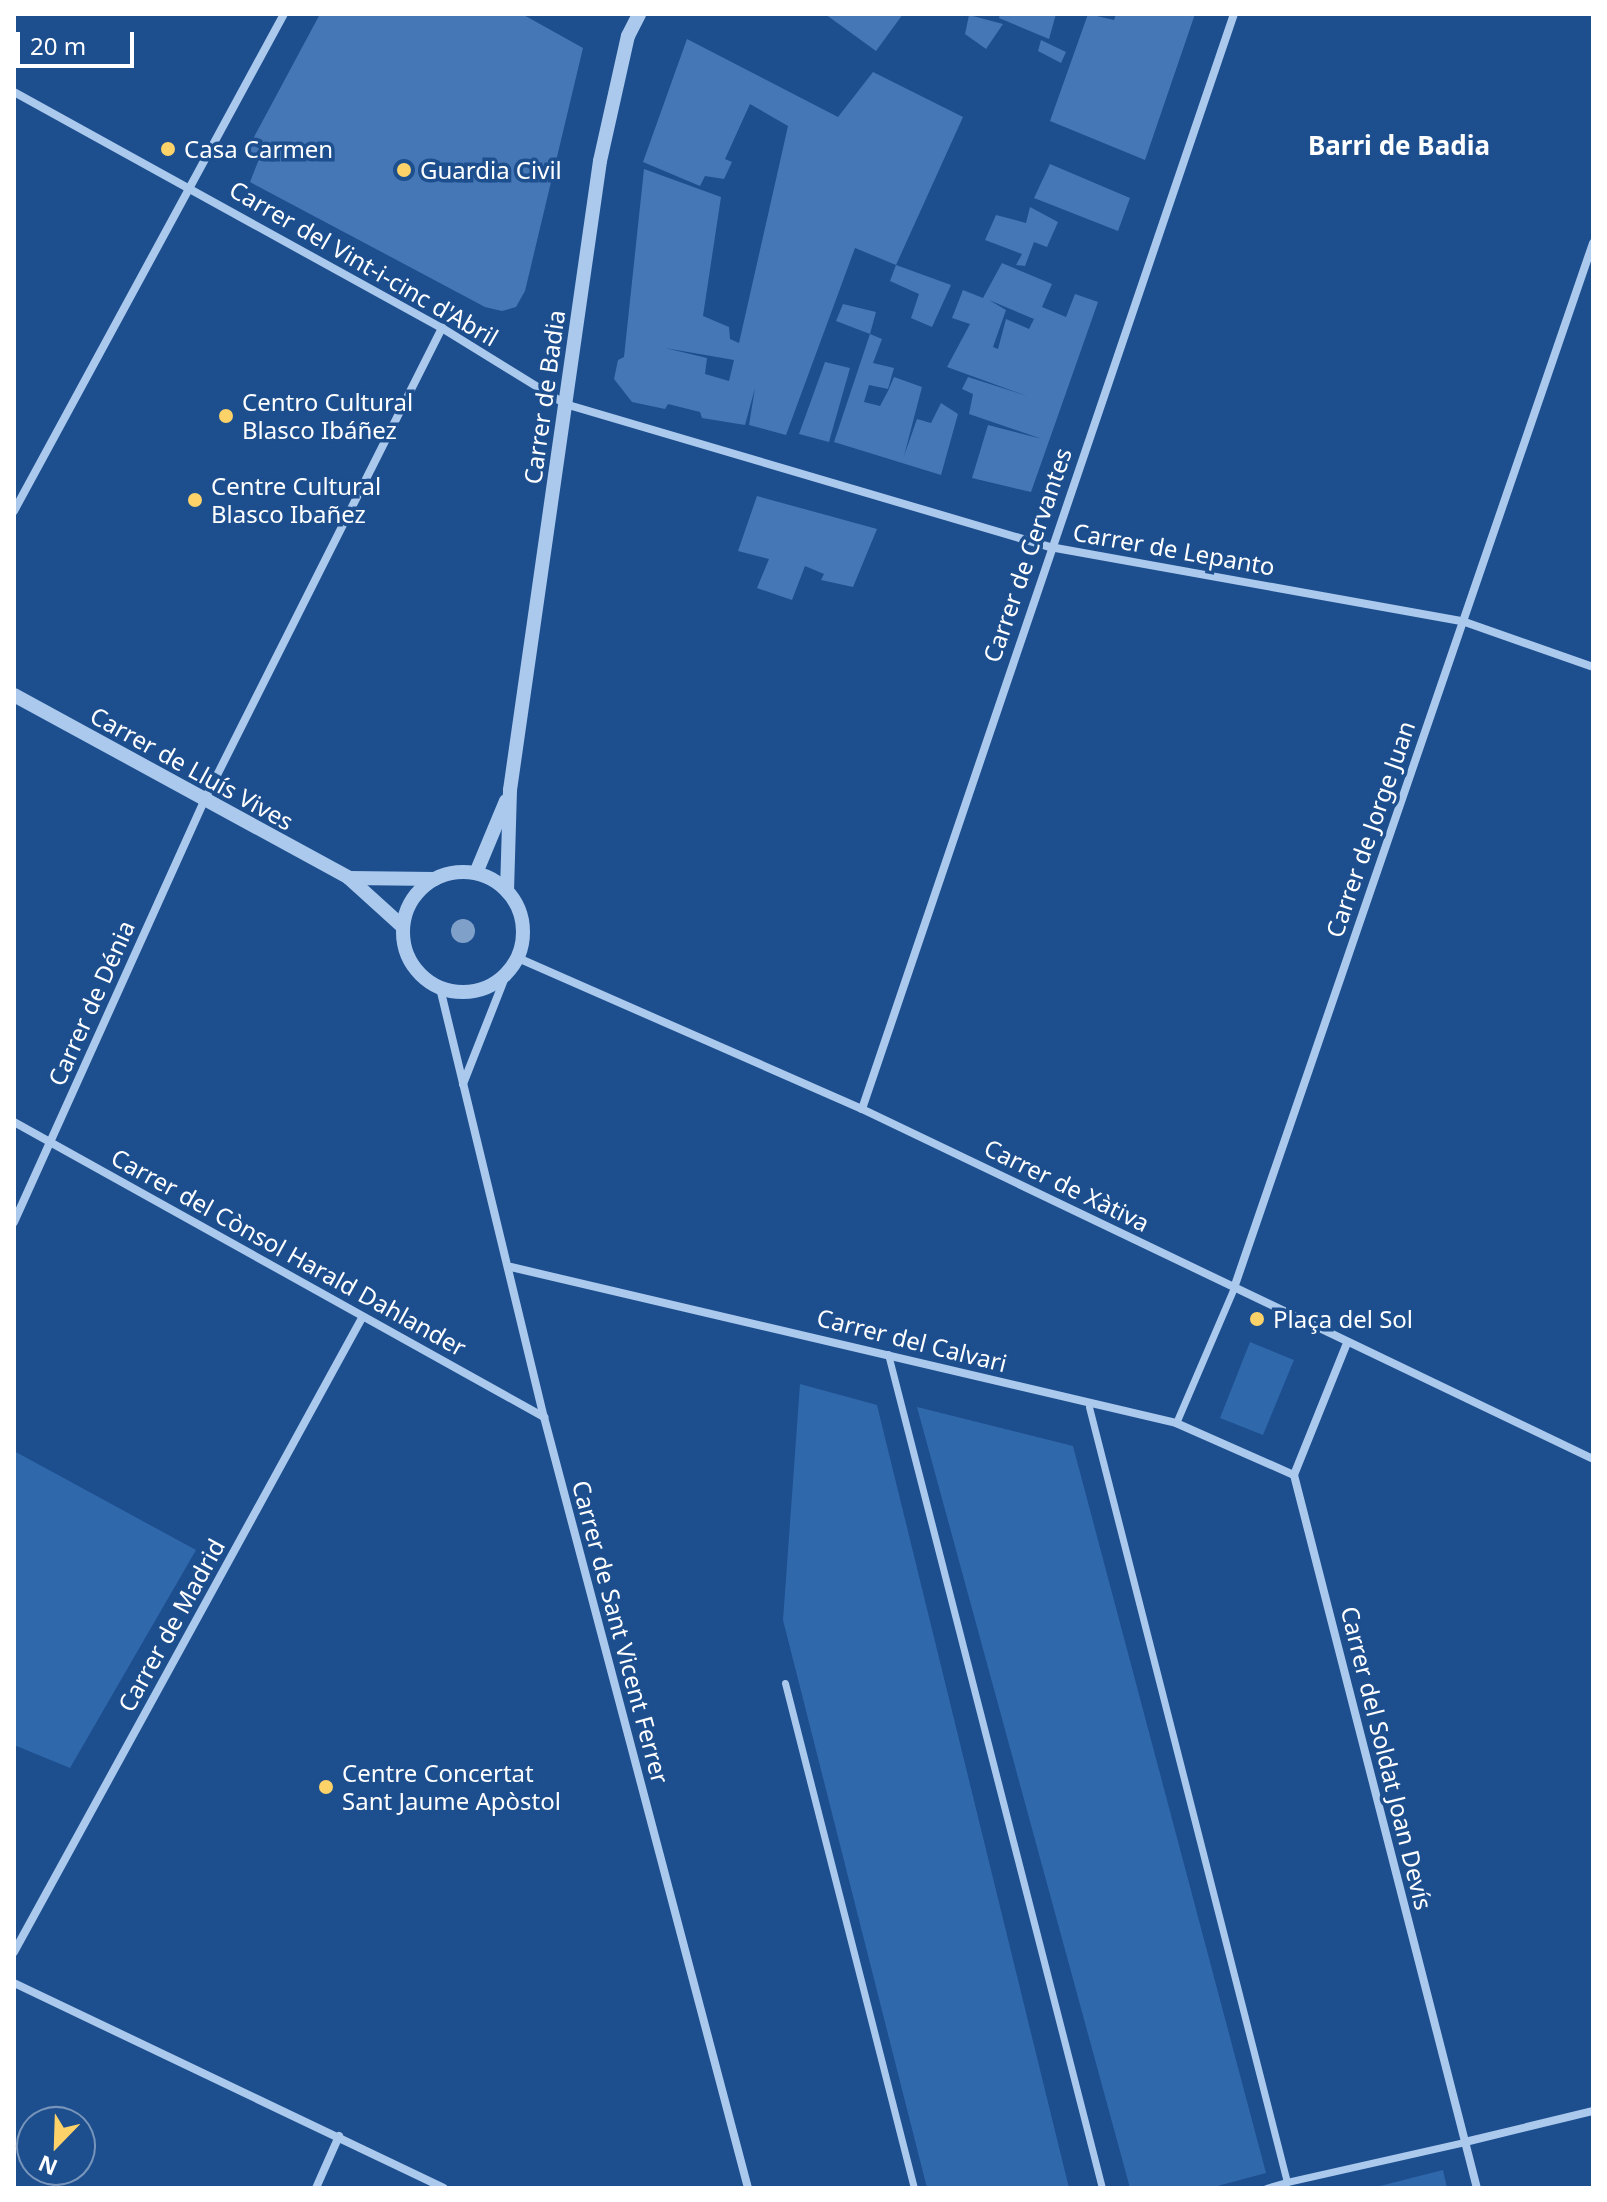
<!DOCTYPE html>
<html>
<head>
<meta charset="utf-8">
<style>
  body { margin:0 }
  #map { position:relative; width:1607px; height:2202px; overflow:hidden; background:#1d4e8e; font-family:"Noto Sans",sans-serif }
  div>[style] { position:absolute }
  .green>* { inset:0; background:#3068ac }
  .building>* { inset:0; background:#4577b6 }
  .pedestrian>* { height:7px; margin:-3.5px; padding:0 3.5px; transform-origin:3.5px; border-radius:3.5px; background:#aac9ed }
  .minor>* { height:8px; margin:-4px; padding:0 4px; transform-origin:4px; border-radius:4px; background:#aac9ed }
  .tertiary>* { height:14px; margin:-7px; padding:0 7px; transform-origin:7px; border-radius:7px; background:#aac9ed }
  .tertiary>.ring { margin:-7px; padding:0; box-sizing:content-box; background:none; border:14px solid #aac9ed; border-radius:50% }
  .trees>* { width:24px; height:24px; margin:-12px; border-radius:50%; background:#7fa0c9 }
  .dots>* { width:22px; height:22px; translate:-50% -50%; box-sizing:border-box; border:4px solid #1d4e8e; border-radius:50% }
  span { translate:-50% -50%; white-space:nowrap; text-align:center; line-height:1.15; -webkit-text-stroke:7px #1d4e8e; paint-order:stroke }
  .poi-label { font-size:24px; color:#fff }
  .left { translate:0 -50%; text-align:left }
  .street-label { font-size:24px; color:#fff }
  .neighbourhood-label { font-size:26px; color:#fff; font-weight:700 }
  .frame { position:absolute; inset:0; border:16px solid #fff; pointer-events:none }
  .north { position:absolute; left:16px; top:2106px; width:80px; height:80px; box-sizing:border-box; background:#1d4e8e; border:2px solid #7795bb; border-radius:50%; rotate:203deg; font-size:22px; font-weight:700; line-height:32px; text-align:center; color:#fff }
  .north::after { content:''; display:block; margin:auto; width:28px; height:36px; background:#fdd268; clip-path:polygon(50% 0,100% 100%,50% 72%,0 100%) }
  .scale { position:absolute; left:16px; top:32px; width:118px; height:36px; box-sizing:border-box; border:4px solid #fff; border-top:0; padding-left:10px; font-size:24px; line-height:28px; white-space:nowrap; color:#fff; -webkit-text-stroke:6px #1d4e8e; paint-order:stroke }
</style>
</head>
<body>
<div id="map">
  <div class="green">
    <i style="clip-path:polygon(1250px 1342px,1294px 1360px,1263px 1435px,1220px 1418px)"></i>
    <i style="clip-path:polygon(800px 1384px,877px 1405px,1069px 2188px,927px 2188px,783px 1620px)"></i>
    <i style="clip-path:polygon(917px 1407px,1073px 1446px,1266px 2173px,1210px 2188px,1130px 2188px)"></i>
    <i style="clip-path:polygon(14px 1451px,196px 1550px,70px 1768px,14px 1745px)"></i>
    <i style="clip-path:polygon(1443px 2170px,1447px 2188px,1372px 2188px)"></i>
  </div>
  <div class="building">
    <i style="clip-path:polygon(320px 14px,522px 14px,583px 48px,525px 291px,516px 307px,502px 311px,485px 307px,250px 182px,259px 159px,246px 152px)"></i>
    <i style="clip-path:polygon(825px 14px,903px 14px,876px 51px)"></i>
    <i style="clip-path:polygon(1000px 14px,1056px 14px,1049px 39px,999px 18px)"></i>
    <i style="clip-path:polygon(1088px 14px,1114px 20px,1116px 14px,1195px 14px,1145px 160px,1050px 121px)"></i>
    <i style="clip-path:polygon(969px 15px,1003px 24px,986px 49px,965px 34px)"></i>
    <i style="clip-path:polygon(evenodd,687px 39px,838px 117px,873px 72px,963px 117px,896px 265px,855px 248px,786px 435px,749px 425px,755px 388px,745px 425px,702px 418px,700px 412px,668px 404px,665px 409px,632px 402px,614px 379px,618px 360px,624px 357px,644px 169px,721px 197px,703px 316px,729px 327px,730px 339px,739px 343px,788px 126px,750px 104px,725px 159px,732px 162px,724px 179px,705px 176px,700px 186px,643px 162px,687px 39px,665px 348px,734px 360px,729px 381px,705px 374px,707px 358px,665px 348px)"></i>
    <i style="clip-path:polygon(1041px 40px,1066px 52px,1061px 63px,1038px 51px)"></i>
    <i style="clip-path:polygon(1050px 164px,1130px 198px,1118px 231px,1034px 198px)"></i>
    <i style="clip-path:polygon(1030px 207px,1058px 222px,1047px 247px,1034px 242px,1025px 266px,1016px 265px,1022px 254px,985px 240px,996px 215px,1026px 223px)"></i>
    <i style="clip-path:polygon(evenodd,1002px 263px,1052px 284px,1042px 307px,1066px 317px,1075px 294px,1098px 302px,1031px 492px,972px 478px,988px 425px,1042px 439px,969px 414px,973px 394px,962px 389px,968px 377px,1027px 396px,947px 367px,977px 311px,970px 324px,952px 318px,963px 290px,983px 298px,1002px 263px,989px 300px,1034px 319px,1029px 329px,1006px 319px,998px 349px,993px 347px,1006px 310px,989px 300px)"></i>
    <i style="clip-path:polygon(896px 265px,951px 285px,932px 327px,911px 318px,919px 294px,890px 281px)"></i>
    <i style="clip-path:polygon(843px 304px,876px 312px,870px 334px,836px 321px)"></i>
    <i style="clip-path:polygon(870px 334px,882px 339px,873px 363px,894px 368px,888px 389px,869px 385px,864px 402px,880px 406px,888px 391px,894px 377px,922px 387px,904px 456px,917px 419px,931px 423px,941px 403px,958px 414px,941px 475px,834px 442px)"></i>
    <i style="clip-path:polygon(825px 362px,850px 368px,829px 442px,799px 434px)"></i>
    <i style="clip-path:polygon(757px 496px,877px 529px,853px 587px,821px 580px,824px 574px,805px 566px,792px 600px,757px 588px,769px 559px,738px 551px)"></i>
  </div>
  <div class="pedestrian">
    <i style="left:888px;top:1354px;width:861px;rotate:75.61deg"></i>
    <i style="left:1089px;top:1407px;width:800px;rotate:75.67deg"></i>
    <i style="left:1287px;top:2182px;width:182px;rotate:-12.7deg"></i>
    <i style="left:1176px;top:1423px;width:147px;rotate:-66.8deg"></i>
    <i style="left:785px;top:1683px;width:521px;rotate:75.67deg"></i>
    <i style="left:1266px;top:2188px;width:22px;rotate:-16deg"></i>
  </div>
  <div class="minor">
    <i style="left:14px;top:92px;width:489px;rotate:28.9deg"></i>
    <i style="left:442px;top:328px;width:145px;rotate:31.7deg"></i>
    <i style="left:565px;top:404px;width:506px;rotate:16.43deg"></i>
    <i style="left:1050px;top:547px;width:419px;rotate:10.2deg"></i>
    <i style="left:1462px;top:621px;width:139px;rotate:19.3deg"></i>
    <i style="left:14px;top:511px;width:566px;rotate:-61.49deg"></i>
    <i style="left:518px;top:958px;width:376px;rotate:23.7deg"></i>
    <i style="left:862px;top:1109px;width:810px;rotate:25.58deg"></i>
    <i style="left:440px;top:988px;width:441px;rotate:76.4deg"></i>
    <i style="left:544px;top:1417px;width:798px;rotate:75.18deg"></i>
    <i style="left:463px;top:1084px;width:117px;rotate:-68.5deg"></i>
    <i style="left:862px;top:1109px;width:1156px;rotate:-71.24deg"></i>
    <i style="left:14px;top:1122px;width:607px;rotate:29.1deg"></i>
    <i style="left:14px;top:1222px;width:462px;rotate:-65.7deg"></i>
    <i style="left:204px;top:801px;width:530px;rotate:-63.29deg"></i>
    <i style="left:511px;top:1267px;width:683px;rotate:13.2deg"></i>
    <i style="left:1176px;top:1423px;width:129px;rotate:23.8deg"></i>
    <i style="left:1234px;top:1288px;width:1105px;rotate:-71.04deg"></i>
    <i style="left:1347px;top:1343px;width:142px;rotate:111.9deg"></i>
    <i style="left:1294px;top:1475px;width:736px;rotate:75.61deg"></i>
    <i style="left:14px;top:1952px;width:723px;rotate:-61.24deg"></i>
    <i style="left:14px;top:1983px;width:476px;rotate:25.5deg"></i>
    <i style="left:1465px;top:2142px;width:132px;rotate:-13.6deg"></i>
    <i style="left:316px;top:2188px;width:57px;rotate:-66.1deg"></i>
  </div>
  <div class="tertiary">
    <i style="left:14px;top:695px;width:382px;rotate:28.6deg"></i>
    <i style="left:349px;top:878px;width:73px;rotate:42.2deg"></i>
    <i class="ring" style="left:403px;top:872px;width:106px;height:106px"></i>
    <i style="left:476px;top:873px;width:78px;rotate:-67.4deg"></i>
    <i style="left:349px;top:878px;width:86px;rotate:0.7deg"></i>
    <i style="left:507px;top:891px;width:101px;rotate:-88.3deg"></i>
    <i style="left:510px;top:790px;width:635px;rotate:-81.86deg"></i>
    <i style="left:600px;top:161px;width:128px;rotate:-77.4deg"></i>
    <i style="left:628px;top:36px;width:25px;rotate:-63deg"></i>
  </div>
  <div class="trees">
    <i style="left:463px;top:931px"></i>
  </div>
  <div class="dots">
    <i style="left:168px;top:149px;background:#fdd268"></i>
    <i style="left:404px;top:170px;background:#fdd268"></i>
    <i style="left:226px;top:416px;background:#fdd268"></i>
    <i style="left:195px;top:500px;background:#fdd268"></i>
    <i style="left:1257px;top:1319px;background:#fdd268"></i>
    <i style="left:326px;top:1787px;background:#fdd268"></i>
  </div>
  <div class="poi-label">
    <span class="left" style="left:184px;top:149px">Casa Carmen</span>
    <span class="left" style="left:420px;top:170px">Guardia Civil</span>
    <span class="left" style="left:242px;top:416px">Centro Cultural<br>Blasco Ibáñez</span>
    <span class="left" style="left:211px;top:500px">Centre Cultural<br>Blasco Ibañez</span>
    <span class="left" style="left:1273px;top:1319px">Plaça del Sol</span>
    <span class="left" style="left:342px;top:1787px">Centre Concertat<br>Sant Jaume Apòstol</span>
  </div>
  <div class="street-label">
    <span style="left:364px;top:263px;rotate:30deg">Carrer del Vint-i-cinc d'Abril</span>
    <span style="left:544px;top:397px;rotate:-82deg">Carrer de Badia</span>
    <span style="left:1174px;top:549px;rotate:10deg">Carrer de Lepanto</span>
    <span style="left:1027px;top:555px;rotate:-71deg">Carrer de Cervantes</span>
    <span style="left:192px;top:768px;rotate:29deg">Carrer de Lluís Vives</span>
    <span style="left:1370px;top:829px;rotate:-71deg">Carrer de Jorge Juan</span>
    <span style="left:91px;top:1003px;rotate:-66deg">Carrer de Dénia</span>
    <span style="left:1067px;top:1185px;rotate:26deg">Carrer de Xàtiva</span>
    <span style="left:289px;top:1252px;rotate:29deg">Carrer del Cònsol Harald Dahlander</span>
    <span style="left:912px;top:1340px;rotate:14deg">Carrer del Calvari</span>
    <span style="left:171px;top:1625px;rotate:-61deg">Carrer de Madrid</span>
    <span style="left:621px;top:1632px;rotate:75deg">Carrer de Sant Vicent Ferrer</span>
    <span style="left:1387px;top:1758px;rotate:76deg">Carrer del Soldat Joan Devís</span>
  </div>
  <div class="neighbourhood-label">
    <span style="left:1399px;top:146px">Barri de Badia</span>
  </div>
  <div class="frame"></div>
  <div class="north">N</div>
  <div class="scale">20 m</div>
</div>
</body>
</html>
